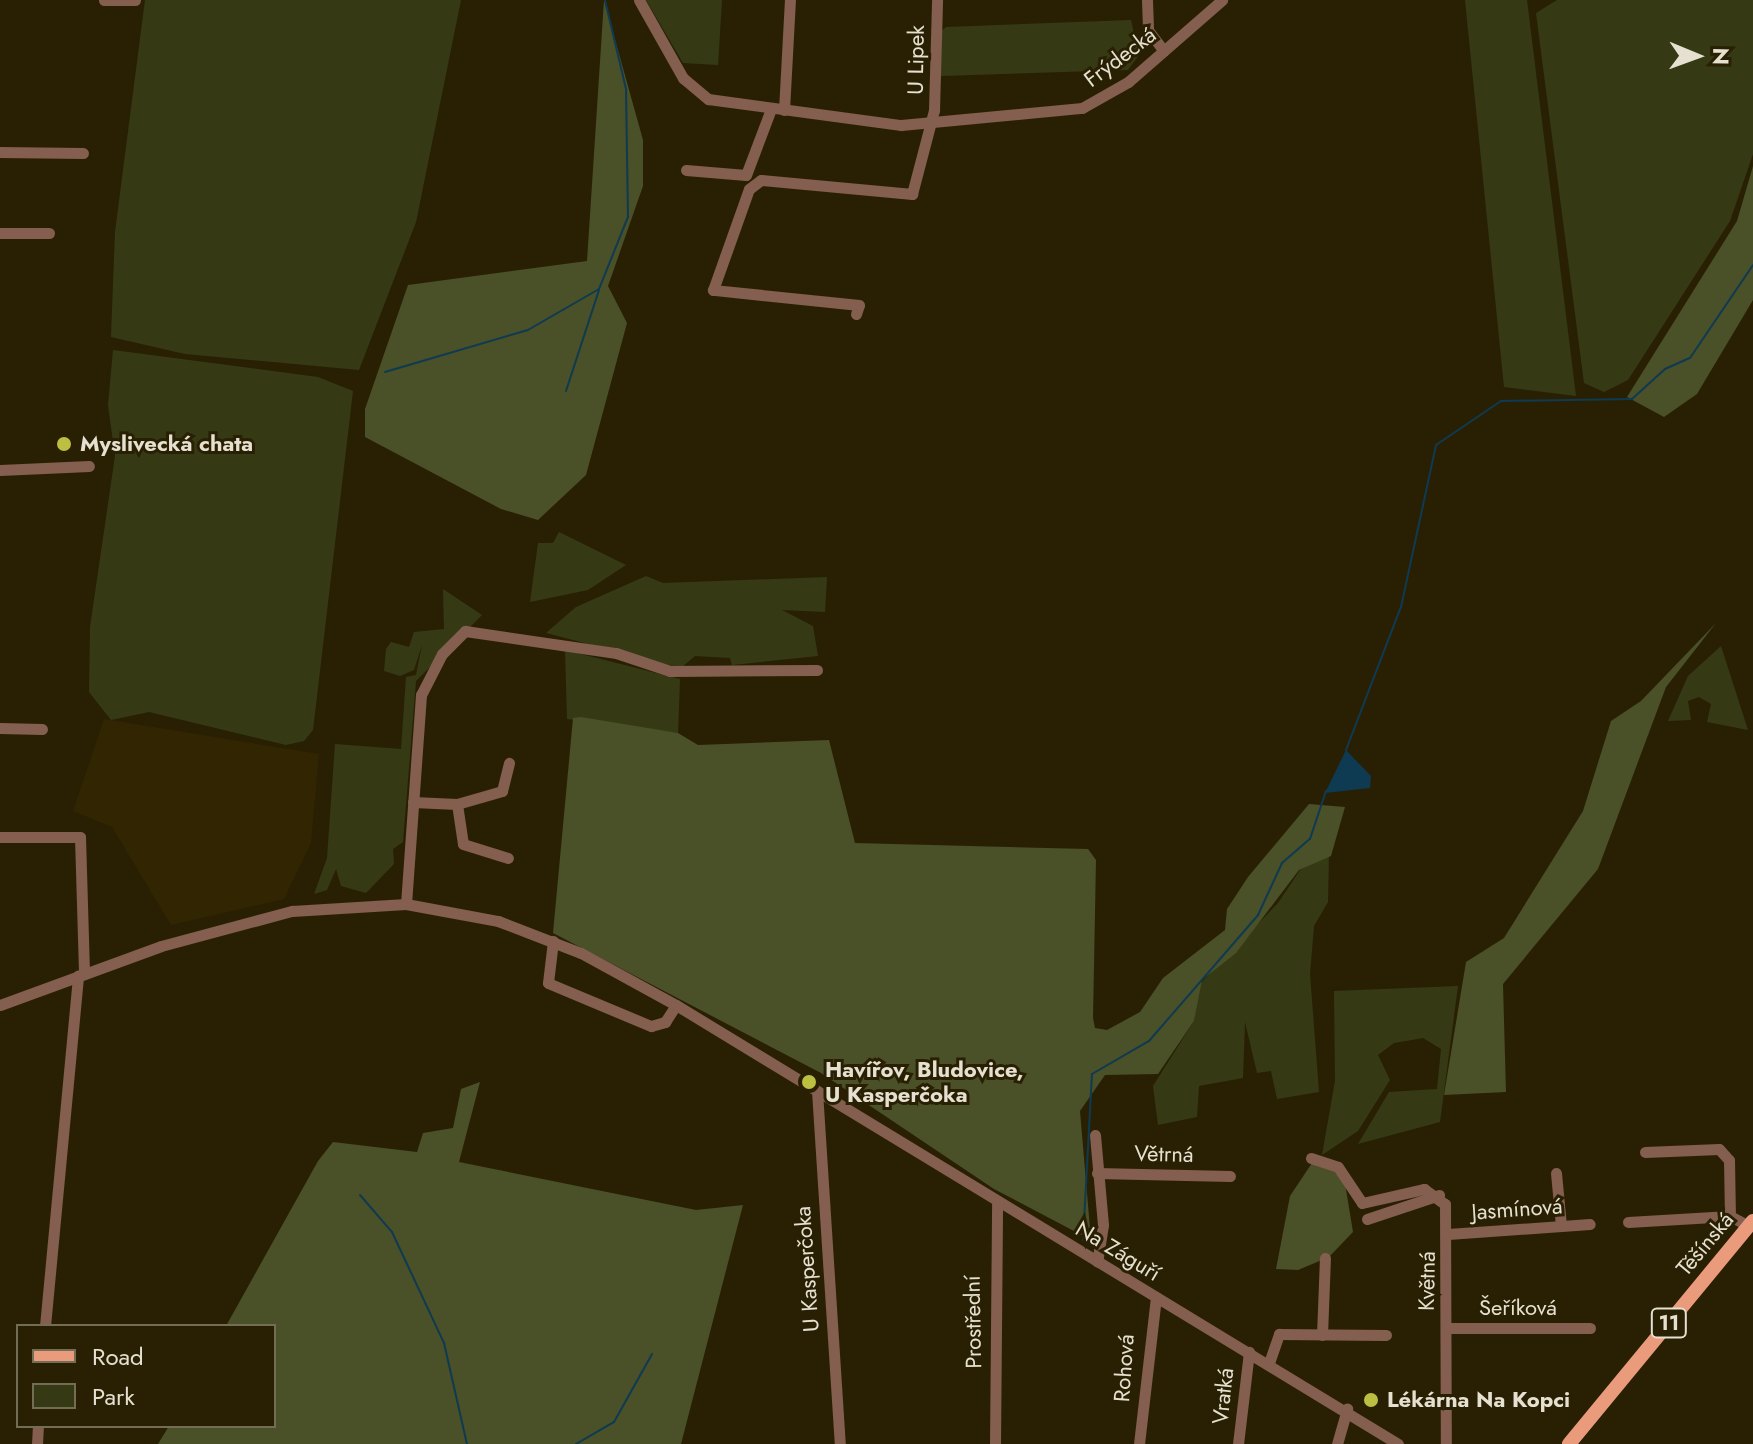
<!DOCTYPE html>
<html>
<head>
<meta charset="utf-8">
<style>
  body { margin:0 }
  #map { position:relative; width:1753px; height:1444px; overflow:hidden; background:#292004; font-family:Jost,sans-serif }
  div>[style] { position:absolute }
  .built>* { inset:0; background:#312601 }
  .green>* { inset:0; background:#353a15 }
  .forest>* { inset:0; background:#4a5027 }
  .water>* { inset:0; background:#0e3a52 }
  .stream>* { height:2px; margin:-1px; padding:0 1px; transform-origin:1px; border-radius:1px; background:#0e3a52 }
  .minor>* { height:11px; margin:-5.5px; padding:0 5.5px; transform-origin:5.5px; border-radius:5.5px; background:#845e4f }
  .major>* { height:14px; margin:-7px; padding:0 7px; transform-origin:7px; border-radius:7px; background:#ea9b7c }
  .dots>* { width:22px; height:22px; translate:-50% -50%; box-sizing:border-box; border:4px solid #292004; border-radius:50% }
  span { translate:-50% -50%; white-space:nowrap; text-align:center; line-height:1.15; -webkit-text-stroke:6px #292004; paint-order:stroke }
  .shield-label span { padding:2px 6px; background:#292004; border:2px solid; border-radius:6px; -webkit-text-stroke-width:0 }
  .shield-label { font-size:20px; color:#e5e0d0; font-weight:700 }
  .street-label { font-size:22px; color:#e5e0d0 }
  .poi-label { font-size:22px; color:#e5e0d0; font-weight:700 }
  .left { translate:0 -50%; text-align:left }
  .legend { position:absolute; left:16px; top:1324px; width:260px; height:104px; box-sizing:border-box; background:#292004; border:2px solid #746d56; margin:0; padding:10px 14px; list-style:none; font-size:24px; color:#e5e0d0 }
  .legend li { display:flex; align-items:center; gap:16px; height:40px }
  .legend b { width:40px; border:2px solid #746d56 }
  .north { position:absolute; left:1657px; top:16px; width:80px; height:80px; -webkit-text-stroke:6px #292004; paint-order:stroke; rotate:91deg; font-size:22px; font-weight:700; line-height:32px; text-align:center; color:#e5e0d0 }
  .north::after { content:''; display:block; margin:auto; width:28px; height:36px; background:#e5e0d0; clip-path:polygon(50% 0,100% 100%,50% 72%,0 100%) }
</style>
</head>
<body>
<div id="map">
  <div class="built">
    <i style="clip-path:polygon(104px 719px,319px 754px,311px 843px,284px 899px,171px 925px,112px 827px,73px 811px)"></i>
  </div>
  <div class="green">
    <i style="clip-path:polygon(145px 0,461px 0,416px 222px,359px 370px,185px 354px,111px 337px,115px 232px)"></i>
    <i style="clip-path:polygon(646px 0,722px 0,718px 65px,683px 63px)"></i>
    <i style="clip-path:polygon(1465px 0,1527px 0,1576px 396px,1504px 387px)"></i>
    <i style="clip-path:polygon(1557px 0,1753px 0,1753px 154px,1730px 221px,1628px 380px,1604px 392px,1584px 383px,1536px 13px)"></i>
    <i style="clip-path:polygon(1131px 20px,1139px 55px,1128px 70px,941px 76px,940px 32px,946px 27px)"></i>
    <i style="clip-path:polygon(113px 350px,318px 377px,353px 391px,313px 730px,304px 741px,286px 745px,149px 712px,111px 720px,89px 692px,90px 627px,115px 456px,108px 405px)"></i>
    <i style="clip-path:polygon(559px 532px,626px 565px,588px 590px,530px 602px,538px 543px,553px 543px)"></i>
    <i style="clip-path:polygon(646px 576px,663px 583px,827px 577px,825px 612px,782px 610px,813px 626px,818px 656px,732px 665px,730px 658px,695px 656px,681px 668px,546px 633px,576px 607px)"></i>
    <i style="clip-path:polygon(443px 589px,482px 615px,416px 681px,403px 842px,393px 849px,394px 864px,366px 893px,341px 886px,336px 869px,327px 890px,314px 894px,327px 858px,335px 744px,401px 749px,406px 677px,416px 675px,422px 645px,414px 670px,400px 676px,384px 671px,386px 649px,391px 642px,409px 647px,414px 632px,444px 629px)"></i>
    <i style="clip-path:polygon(1721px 646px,1748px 730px,1707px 722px,1711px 704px,1699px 697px,1688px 701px,1691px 720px,1668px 721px,1688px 676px)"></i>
    <i style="clip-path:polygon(565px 650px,680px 679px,678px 733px,567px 719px)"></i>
    <i style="clip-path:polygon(1329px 853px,1328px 902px,1314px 926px,1310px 974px,1319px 1092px,1277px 1099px,1271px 1071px,1257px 1073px,1245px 1022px,1243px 1078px,1199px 1086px,1197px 1117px,1158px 1125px,1153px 1086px,1194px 1021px,1199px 985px,1278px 903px,1300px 870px)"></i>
    <i style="clip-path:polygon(1458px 986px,1440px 1122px,1358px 1144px,1389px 1092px,1437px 1089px,1441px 1049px,1423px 1038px,1394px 1043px,1378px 1055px,1390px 1080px,1358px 1131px,1322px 1155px,1335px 1081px,1334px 991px)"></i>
  </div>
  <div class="forest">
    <i style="clip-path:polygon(604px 0,643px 140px,643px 186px,608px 286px,627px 323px,586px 475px,538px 520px,501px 509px,365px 437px,365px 409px,408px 285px,587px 261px)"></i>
    <i style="clip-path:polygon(1753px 166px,1753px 300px,1697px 394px,1664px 417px,1627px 397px,1737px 221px)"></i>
    <i style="clip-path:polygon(1716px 623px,1666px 687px,1598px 869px,1503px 984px,1506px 1092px,1444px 1095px,1466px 962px,1504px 938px,1583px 811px,1611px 721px,1641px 701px)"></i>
    <i style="clip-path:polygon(581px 717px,678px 733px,698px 745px,829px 740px,855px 843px,1088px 849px,1096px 860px,1093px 1018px,1095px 1028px,1107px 1030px,1140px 1012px,1163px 978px,1225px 930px,1227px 909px,1248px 877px,1309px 804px,1345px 807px,1331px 856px,1299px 870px,1236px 953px,1202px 980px,1194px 1021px,1158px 1074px,1105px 1075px,1080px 1111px,1091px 1240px,994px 1189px,821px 1073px,553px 933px,573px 718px)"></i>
    <i style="clip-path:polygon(480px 1082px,459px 1162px,696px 1210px,743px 1205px,681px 1444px,158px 1444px,169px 1426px,274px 1426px,274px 1326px,226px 1326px,318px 1161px,333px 1142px,417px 1152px,423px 1133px,453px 1128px,461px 1089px)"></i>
    <i style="clip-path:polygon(1314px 1160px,1342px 1165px,1353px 1232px,1329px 1257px,1298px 1270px,1276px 1269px,1290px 1196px)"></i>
  </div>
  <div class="water">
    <i style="clip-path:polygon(1346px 750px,1371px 776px,1370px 788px,1325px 793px)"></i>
  </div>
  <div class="stream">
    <i style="left:385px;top:372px;width:149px;rotate:-16.4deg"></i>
    <i style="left:528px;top:330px;width:82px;rotate:-30deg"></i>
    <i style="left:599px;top:289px;width:78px;rotate:-68.1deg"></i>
    <i style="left:628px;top:217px;width:128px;rotate:-90.9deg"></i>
    <i style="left:626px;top:89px;width:91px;rotate:-103.3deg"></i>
    <i style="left:566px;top:391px;width:106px;rotate:-71.9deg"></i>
    <i style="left:1346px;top:750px;width:153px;rotate:-69deg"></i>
    <i style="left:1401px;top:607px;width:166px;rotate:-77.8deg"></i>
    <i style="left:1436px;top:445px;width:78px;rotate:-34.1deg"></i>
    <i style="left:1501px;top:401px;width:131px;rotate:-0.9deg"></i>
    <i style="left:1632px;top:399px;width:45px;rotate:-42.3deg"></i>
    <i style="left:1665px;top:369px;width:27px;rotate:-24deg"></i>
    <i style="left:1690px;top:358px;width:112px;rotate:-55.9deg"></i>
    <i style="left:360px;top:1195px;width:49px;rotate:49.1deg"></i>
    <i style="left:392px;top:1232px;width:123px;rotate:64.9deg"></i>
    <i style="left:444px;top:1343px;width:104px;rotate:77.2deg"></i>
    <i style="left:1083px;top:1240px;width:166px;rotate:-86.9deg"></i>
    <i style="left:1092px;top:1074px;width:66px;rotate:-30.1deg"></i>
    <i style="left:1149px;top:1041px;width:167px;rotate:-49.1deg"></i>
    <i style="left:1258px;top:915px;width:57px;rotate:-65.2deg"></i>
    <i style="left:1282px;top:863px;width:37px;rotate:-41deg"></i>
    <i style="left:1310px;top:839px;width:51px;rotate:-71.6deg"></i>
    <i style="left:576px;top:1444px;width:44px;rotate:-30.1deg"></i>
    <i style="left:614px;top:1422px;width:78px;rotate:-60.8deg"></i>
  </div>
  <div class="minor">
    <i style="left:104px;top:0;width:31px"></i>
    <i style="left:639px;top:0;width:90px;rotate:60.6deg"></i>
    <i style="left:683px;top:78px;width:33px;rotate:40deg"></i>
    <i style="left:708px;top:99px;width:195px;rotate:7.7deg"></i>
    <i style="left:901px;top:125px;width:182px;rotate:-5.4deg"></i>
    <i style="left:1082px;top:108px;width:53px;rotate:-29.5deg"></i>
    <i style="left:1128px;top:82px;width:125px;rotate:-41.1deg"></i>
    <i style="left:1147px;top:0;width:30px;rotate:88deg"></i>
    <i style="left:1148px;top:30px;width:26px;rotate:53deg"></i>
    <i style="left:784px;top:110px;width:110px;rotate:-86.9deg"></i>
    <i style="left:0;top:152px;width:83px;rotate:0.7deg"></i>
    <i style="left:686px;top:170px;width:60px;rotate:4.8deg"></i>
    <i style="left:746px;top:175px;width:71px;rotate:-69.3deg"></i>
    <i style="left:0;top:233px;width:49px"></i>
    <i style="left:856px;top:314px;width:9px;rotate:-72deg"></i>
    <i style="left:859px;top:305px;width:147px;rotate:-174.1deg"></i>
    <i style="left:713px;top:290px;width:107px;rotate:-70.4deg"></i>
    <i style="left:749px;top:189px;width:15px;rotate:-37deg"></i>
    <i style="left:761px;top:180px;width:152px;rotate:5.3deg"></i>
    <i style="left:912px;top:194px;width:87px;rotate:-75.3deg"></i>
    <i style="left:934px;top:110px;width:110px;rotate:-88.4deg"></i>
    <i style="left:0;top:470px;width:89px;rotate:-2.6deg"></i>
    <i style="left:0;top:728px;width:42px;rotate:1.4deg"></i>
    <i style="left:413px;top:802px;width:44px;rotate:2.6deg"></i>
    <i style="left:457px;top:804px;width:40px;rotate:81.5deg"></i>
    <i style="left:463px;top:844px;width:47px;rotate:17.3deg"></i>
    <i style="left:457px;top:804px;width:47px;rotate:-16.1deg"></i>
    <i style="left:502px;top:791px;width:29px;rotate:-76deg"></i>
    <i style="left:0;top:837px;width:80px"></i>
    <i style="left:80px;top:837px;width:137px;rotate:88.3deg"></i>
    <i style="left:406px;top:904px;width:210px;rotate:-85.9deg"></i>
    <i style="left:421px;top:695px;width:46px;rotate:-62.9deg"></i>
    <i style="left:442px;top:654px;width:33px;rotate:-45deg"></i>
    <i style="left:465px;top:631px;width:153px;rotate:8.3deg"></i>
    <i style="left:616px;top:653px;width:57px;rotate:18.4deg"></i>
    <i style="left:670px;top:671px;width:147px;rotate:-0.4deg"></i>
    <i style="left:553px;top:941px;width:42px;rotate:96.8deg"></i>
    <i style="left:548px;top:983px;width:112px;rotate:22.7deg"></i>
    <i style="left:651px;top:1026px;width:15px;rotate:-16deg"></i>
    <i style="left:665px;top:1022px;width:20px;rotate:-57deg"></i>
    <i style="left:0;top:1005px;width:171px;rotate:-20.1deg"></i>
    <i style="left:161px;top:946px;width:136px;rotate:-15deg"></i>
    <i style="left:292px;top:911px;width:114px;rotate:-3.5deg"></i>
    <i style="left:406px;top:904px;width:94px;rotate:10.5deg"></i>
    <i style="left:498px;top:921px;width:89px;rotate:21.1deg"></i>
    <i style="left:581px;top:953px;width:108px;rotate:28.7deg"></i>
    <i style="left:676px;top:1005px;width:845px;rotate:31.3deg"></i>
    <i style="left:817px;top:1091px;width:354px;rotate:86.3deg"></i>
    <i style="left:1095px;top:1135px;width:90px;rotate:84.9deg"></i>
    <i style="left:1103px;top:1225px;width:37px;rotate:99deg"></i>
    <i style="left:1645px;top:1152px;width:74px;rotate:-2.3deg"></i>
    <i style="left:1719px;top:1149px;width:15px;rotate:48deg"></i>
    <i style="left:1729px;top:1160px;width:56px;rotate:89deg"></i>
    <i style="left:1311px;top:1158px;width:28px;rotate:18deg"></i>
    <i style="left:1338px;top:1167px;width:43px;rotate:56.3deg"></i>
    <i style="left:1362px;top:1203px;width:64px;rotate:-12.7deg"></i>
    <i style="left:1424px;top:1189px;width:26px;rotate:36deg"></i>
    <i style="left:1445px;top:1204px;width:240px;rotate:89.8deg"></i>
    <i style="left:1097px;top:1173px;width:133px;rotate:1.3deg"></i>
    <i style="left:1556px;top:1173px;width:53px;rotate:84.6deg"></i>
    <i style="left:1367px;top:1219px;width:76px;rotate:-18.4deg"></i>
    <i style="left:1628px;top:1222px;width:102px;rotate:-3.4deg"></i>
    <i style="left:1730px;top:1216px;width:21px;rotate:28deg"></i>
    <i style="left:1448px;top:1234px;width:142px;rotate:-4deg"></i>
    <i style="left:45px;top:1326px;width:352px;rotate:-84.6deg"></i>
    <i style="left:1447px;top:1328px;width:143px"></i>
    <i style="left:1322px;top:1335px;width:77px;rotate:-87.8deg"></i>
    <i style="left:1269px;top:1363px;width:31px;rotate:-71deg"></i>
    <i style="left:1279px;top:1334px;width:107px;rotate:0.5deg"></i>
    <i style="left:37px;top:1444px;width:18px;rotate:-87deg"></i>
    <i style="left:995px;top:1444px;width:243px;rotate:-89.5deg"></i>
    <i style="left:1139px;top:1444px;width:148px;rotate:-83.4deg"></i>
    <i style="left:1238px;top:1444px;width:93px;rotate:-83.2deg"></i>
    <i style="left:1337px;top:1444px;width:37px;rotate:-74deg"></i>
  </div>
  <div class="major">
    <i style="left:1569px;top:1444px;width:289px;rotate:-50.5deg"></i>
  </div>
  <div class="dots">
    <i style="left:64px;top:444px;background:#bdbf43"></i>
    <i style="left:809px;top:1082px;background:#bdbf43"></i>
    <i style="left:1371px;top:1400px;background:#bdbf43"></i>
  </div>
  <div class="shield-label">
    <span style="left:1669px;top:1323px">11</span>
  </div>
  <div class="street-label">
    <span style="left:1120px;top:57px;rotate:-37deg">Frýdecká</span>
    <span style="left:916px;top:60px;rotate:-89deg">U Lipek</span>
    <span style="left:1164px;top:1154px;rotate:1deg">Větrná</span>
    <span style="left:1517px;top:1209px;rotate:-4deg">Jasmínová</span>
    <span style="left:1705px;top:1244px;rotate:-50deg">Těšínská</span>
    <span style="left:1118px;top:1251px;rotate:31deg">Na Záguří</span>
    <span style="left:807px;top:1269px;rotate:-94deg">U Kasperčoka</span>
    <span style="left:1427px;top:1281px;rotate:-89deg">Květná</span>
    <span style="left:1518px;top:1308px">Šeříková</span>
    <span style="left:973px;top:1322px;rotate:-91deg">Prostřední</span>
    <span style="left:1124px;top:1368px;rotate:-86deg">Rohová</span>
    <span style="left:1223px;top:1396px;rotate:-84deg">Vratká</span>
  </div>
  <div class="poi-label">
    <span class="left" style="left:80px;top:444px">Myslivecká chata</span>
    <span class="left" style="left:825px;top:1082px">Havířov, Bludovice,<br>U Kasperčoka</span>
    <span class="left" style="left:1387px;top:1400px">Lékárna Na Kopci</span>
  </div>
  <ul class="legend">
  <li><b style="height:10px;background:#ea9b7c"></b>Road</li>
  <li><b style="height:22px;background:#353a15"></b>Park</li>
  </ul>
  <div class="north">N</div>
</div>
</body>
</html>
